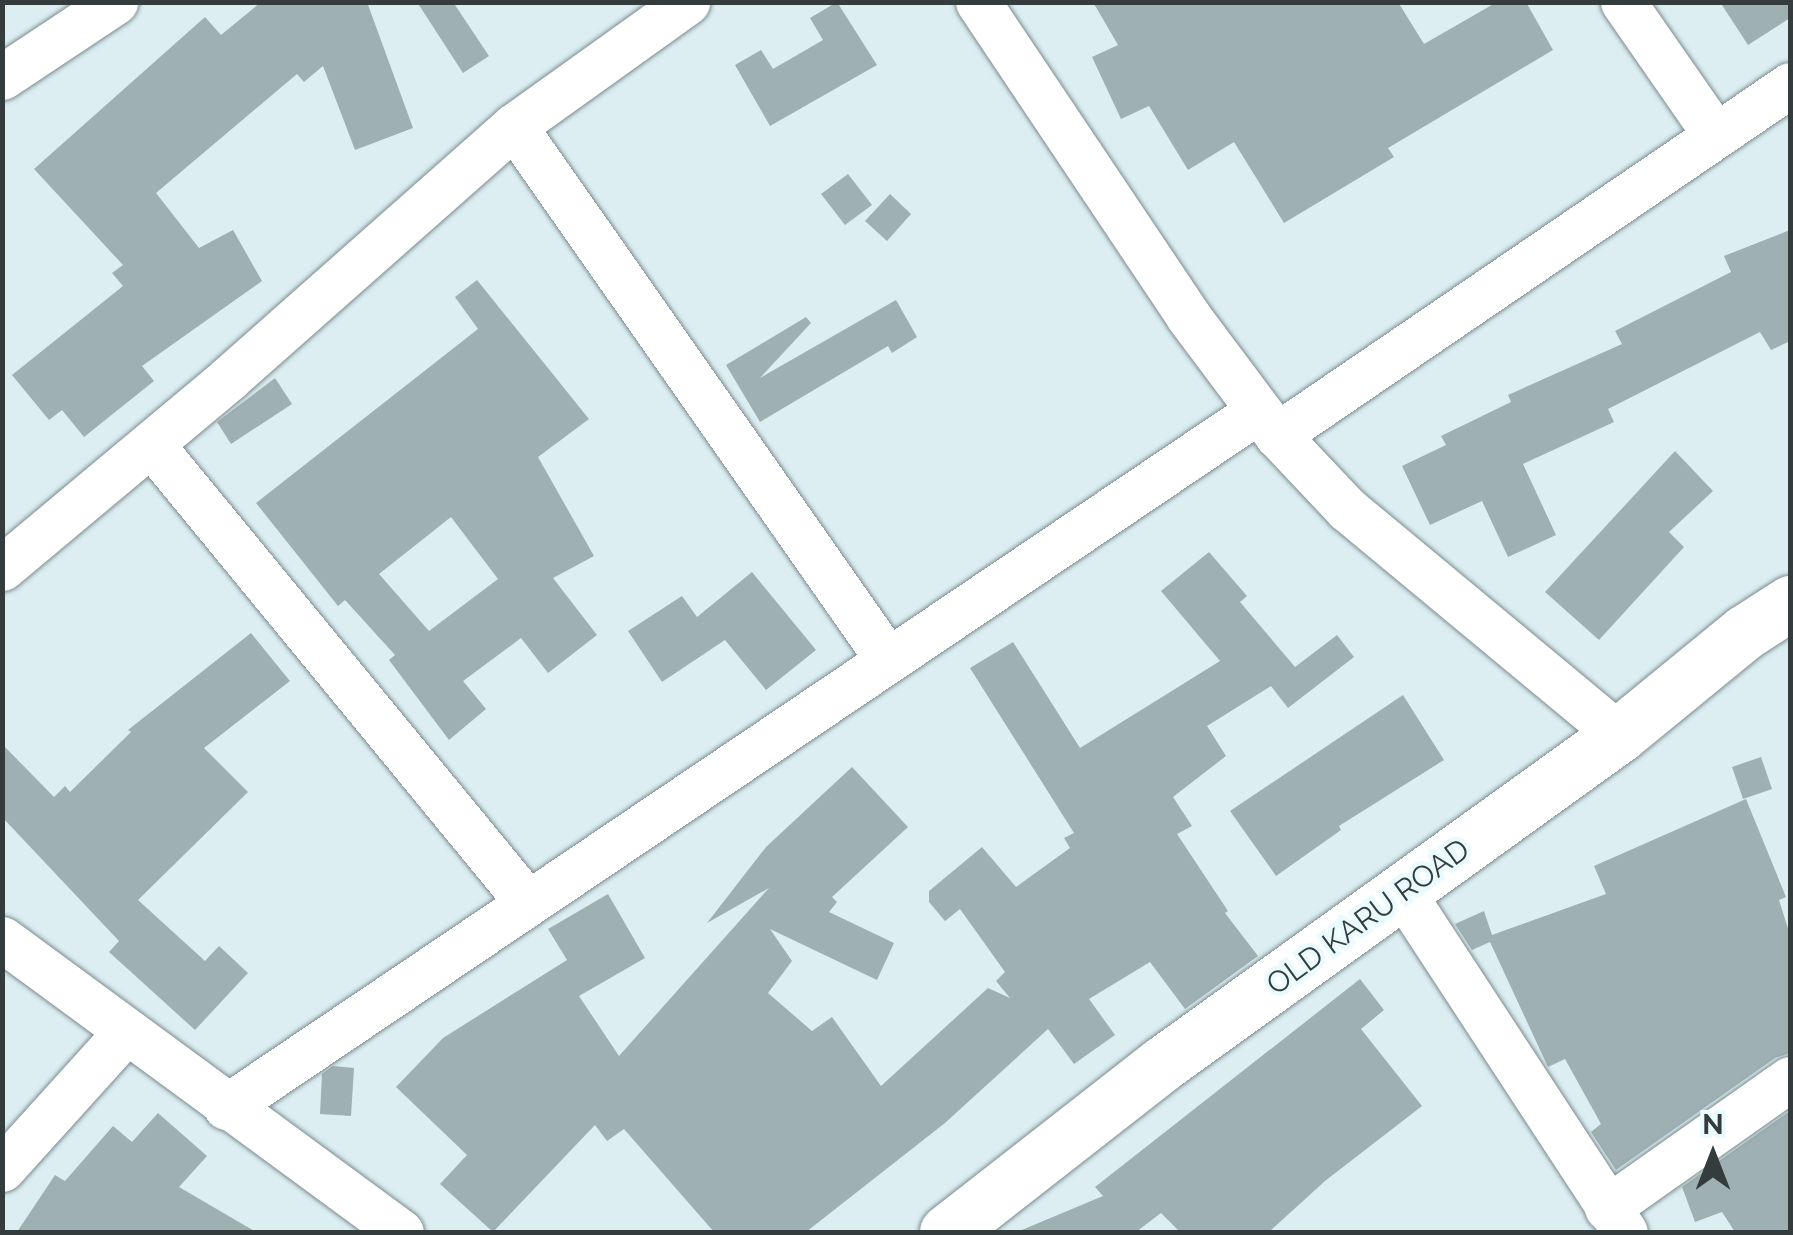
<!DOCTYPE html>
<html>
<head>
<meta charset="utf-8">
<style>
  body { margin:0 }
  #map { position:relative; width:1793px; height:1235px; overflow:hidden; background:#dceef2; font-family:Raleway,sans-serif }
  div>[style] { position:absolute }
  .building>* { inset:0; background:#9fb0b3 }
  .roads { filter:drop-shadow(0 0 2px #7b8b8f) drop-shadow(0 0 2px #7b8b8f) }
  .street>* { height:45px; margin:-22.5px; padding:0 22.5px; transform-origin:22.5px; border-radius:22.5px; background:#fff }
  .primary>* { height:55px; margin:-27.5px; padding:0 27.5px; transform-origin:27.5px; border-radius:27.5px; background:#fff }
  span { translate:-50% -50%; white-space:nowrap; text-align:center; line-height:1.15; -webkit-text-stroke:9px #eafbff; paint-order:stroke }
  .street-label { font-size:30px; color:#353c3d }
  .frame { position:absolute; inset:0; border:5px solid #353c3d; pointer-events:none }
  .north { position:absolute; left:1663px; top:1105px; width:100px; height:100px; -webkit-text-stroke:8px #eafbff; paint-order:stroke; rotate:0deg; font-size:28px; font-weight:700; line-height:40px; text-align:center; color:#353c3d }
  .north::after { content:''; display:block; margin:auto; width:35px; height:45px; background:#353c3d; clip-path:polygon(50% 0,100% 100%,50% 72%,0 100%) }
</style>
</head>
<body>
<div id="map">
  <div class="building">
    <i style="clip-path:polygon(261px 2px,367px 2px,413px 128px,355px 150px,323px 66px,304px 82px,297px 74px,156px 193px,199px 248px,233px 230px,262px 281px,142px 366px,154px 381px,84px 437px,62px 410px,49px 420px,12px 375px,123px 286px,112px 273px,123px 265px,34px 169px,205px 17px,221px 35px)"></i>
    <i style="clip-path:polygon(417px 2px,453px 2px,489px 56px,463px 73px)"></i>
    <i style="clip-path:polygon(837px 2px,877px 65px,770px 126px,735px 65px,761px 50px,773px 69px,823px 40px,810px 18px)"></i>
    <i style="clip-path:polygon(1093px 2px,1398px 2px,1424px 44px,1497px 2px,1526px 2px,1553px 50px,1388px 148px,1394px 157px,1284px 223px,1234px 142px,1188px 170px,1149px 106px,1121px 119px,1092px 57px,1118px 45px)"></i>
    <i style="clip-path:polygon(1720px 2px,1790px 2px,1790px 18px,1748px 45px)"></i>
    <i style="clip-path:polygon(848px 174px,872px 205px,845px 225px,821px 194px)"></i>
    <i style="clip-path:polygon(890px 194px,911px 214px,887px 241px,865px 221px)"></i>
    <i style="clip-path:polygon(1790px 230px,1790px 341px,1771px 350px,1760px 332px,1608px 409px,1614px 422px,1523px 464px,1556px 535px,1508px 557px,1482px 501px,1430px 525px,1402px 466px,1446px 445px,1441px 436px,1511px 402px,1508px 395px,1622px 344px,1615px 331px,1731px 272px,1724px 256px)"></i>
    <i style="clip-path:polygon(evenodd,477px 280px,589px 419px,538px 457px,594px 556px,553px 578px,597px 635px,548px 673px,521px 638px,463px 681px,486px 709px,449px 740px,389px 660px,395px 655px,345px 600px,338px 606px,256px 503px,478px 329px,455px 297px,477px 280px,451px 517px,498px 579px,429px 631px,379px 574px,451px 517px)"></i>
    <i style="clip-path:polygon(896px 300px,917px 337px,892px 353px,888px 346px,760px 422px,726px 365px,806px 317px,811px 323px,760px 378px)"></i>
    <i style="clip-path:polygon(275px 378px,292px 404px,231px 444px,217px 422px)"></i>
    <i style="clip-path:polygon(1675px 451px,1713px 491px,1669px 532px,1684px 547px,1599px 640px,1545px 592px)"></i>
    <i style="clip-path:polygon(1209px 552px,1247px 596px,1240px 602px,1295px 667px,1337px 635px,1354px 657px,1288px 708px,1271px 686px,1207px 726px,1226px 756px,1173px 797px,1192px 826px,1177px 834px,1228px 911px,1225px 913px,1258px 956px,1185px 1009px,1150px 962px,1089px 999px,1115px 1035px,1074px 1064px,1048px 1029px,945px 1123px,806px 1232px,714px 1232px,624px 1129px,607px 1141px,595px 1125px,493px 1232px,440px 1184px,467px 1155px,396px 1087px,443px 1038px,567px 960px,548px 929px,608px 894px,645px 958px,579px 996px,619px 1056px,769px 888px,707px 923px,766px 847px,852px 767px,908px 827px,832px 897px,837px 902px,829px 912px,894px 943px,877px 980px,770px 929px,792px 961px,768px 993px,812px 1031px,832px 1017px,881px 1086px,988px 988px,1010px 998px,996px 981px,1005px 972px,960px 909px,945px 921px,929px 902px,929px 891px,982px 847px,1016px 887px,1070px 848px,1064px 838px,1074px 833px,970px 668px,1013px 642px,1080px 748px,1220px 661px,1161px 591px)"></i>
    <i style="clip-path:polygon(752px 572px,816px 650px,766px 690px,725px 640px,662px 682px,628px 631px,682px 596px,697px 617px)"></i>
    <i style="clip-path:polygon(251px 633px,290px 681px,204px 748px,248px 792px,138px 900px,205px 961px,219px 946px,248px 973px,195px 1030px,109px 952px,119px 941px,2px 817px,2px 744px,54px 797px,65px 786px,70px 792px,131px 732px,128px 730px)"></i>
    <i style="clip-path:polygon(1403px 695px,1444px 760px,1339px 826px,1341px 830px,1276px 876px,1230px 811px)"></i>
    <i style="clip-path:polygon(1761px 757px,1772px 789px,1743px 799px,1732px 767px)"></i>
    <i style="clip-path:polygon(1746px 799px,1786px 897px,1779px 900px,1790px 935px,1790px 1053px,1775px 1058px,1616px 1170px,1591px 1132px,1601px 1124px,1565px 1059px,1548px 1067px,1490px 942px,1472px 950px,1455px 924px,1484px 911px,1492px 935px,1606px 894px,1594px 866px)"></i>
    <i style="clip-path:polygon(1360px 979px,1384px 1010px,1361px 1029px,1422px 1106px,1325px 1181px,1269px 1232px,1180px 1232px,1161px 1213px,1136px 1232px,1017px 1232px,1103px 1196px,1095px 1187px)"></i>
    <i style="clip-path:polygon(333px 1066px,354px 1068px,351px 1116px,320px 1114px,322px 1074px)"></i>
    <i style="clip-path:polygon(1790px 1111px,1790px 1232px,1735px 1232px,1722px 1212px,1695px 1222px,1682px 1187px)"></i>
    <i style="clip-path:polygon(158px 1113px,207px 1156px,179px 1187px,256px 1232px,17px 1232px,55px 1175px,65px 1181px,113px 1126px,132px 1142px)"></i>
  </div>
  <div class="roads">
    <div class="street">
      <i style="left:978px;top:2px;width:378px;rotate:56.2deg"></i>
      <i style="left:1188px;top:316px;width:149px;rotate:53.2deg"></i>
      <i style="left:1277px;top:435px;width:102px;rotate:46.6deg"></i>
      <i style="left:1347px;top:509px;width:354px;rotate:39.7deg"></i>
      <i style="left:1623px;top:2px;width:160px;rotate:55.2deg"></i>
      <i style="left:2px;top:77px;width:136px;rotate:-33.6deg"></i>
      <i style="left:514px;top:126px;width:652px;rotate:54.99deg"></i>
      <i style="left:1277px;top:435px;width:621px;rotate:-34.3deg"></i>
      <i style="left:151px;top:444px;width:594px;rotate:50.6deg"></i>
      <i style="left:2px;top:568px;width:296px;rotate:-39.9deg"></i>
      <i style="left:229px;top:378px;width:380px;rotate:-41.5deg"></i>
      <i style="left:514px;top:126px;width:213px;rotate:-35.6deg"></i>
      <i style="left:1403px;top:893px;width:405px;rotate:56.8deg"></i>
      <i style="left:2px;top:939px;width:495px;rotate:36.3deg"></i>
      <i style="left:226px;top:1107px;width:1245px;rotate:-34deg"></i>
      <i style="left:2px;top:1169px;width:185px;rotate:-47.9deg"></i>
      <i style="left:1607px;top:1208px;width:224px;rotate:-35.2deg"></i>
    </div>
    <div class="primary">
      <i style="left:947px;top:1232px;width:273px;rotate:-38deg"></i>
      <i style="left:1162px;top:1064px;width:563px;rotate:-35.75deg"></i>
      <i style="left:1619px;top:735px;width:163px;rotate:-39.3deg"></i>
      <i style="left:1745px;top:632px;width:54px;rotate:-32.8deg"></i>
    </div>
  </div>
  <div class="street-label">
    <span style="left:1368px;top:917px;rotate:-36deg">OLD KARU ROAD</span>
  </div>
  <div class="frame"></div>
  <div class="north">N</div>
</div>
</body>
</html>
